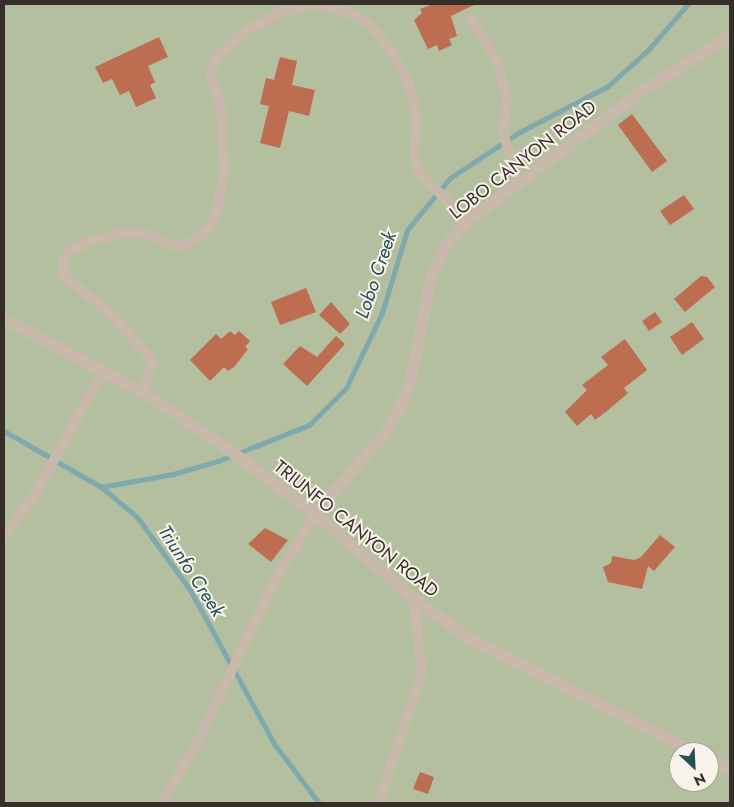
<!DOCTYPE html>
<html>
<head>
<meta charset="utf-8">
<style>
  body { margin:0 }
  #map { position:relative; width:734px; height:807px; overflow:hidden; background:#f1e8de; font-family:Jost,sans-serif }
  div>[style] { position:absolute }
  .green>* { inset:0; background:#b3bf9f }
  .stream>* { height:5px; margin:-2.5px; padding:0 2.5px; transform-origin:2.5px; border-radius:2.5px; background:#7fa9ac }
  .building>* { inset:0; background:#bd6d50 }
  .lane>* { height:10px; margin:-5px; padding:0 5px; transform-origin:5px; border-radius:5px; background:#c8b9ab }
  .street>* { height:12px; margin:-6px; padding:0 6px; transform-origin:6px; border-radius:6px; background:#c8b9ab }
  span { translate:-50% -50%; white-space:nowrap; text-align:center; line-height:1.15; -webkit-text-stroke:4px #f8f2ea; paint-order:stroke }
  .street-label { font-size:18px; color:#362e29 }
  .water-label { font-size:19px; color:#225055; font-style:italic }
  .frame { position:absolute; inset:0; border:5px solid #362e29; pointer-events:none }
  .north { position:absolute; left:669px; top:742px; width:50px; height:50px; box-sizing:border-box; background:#f8f2ea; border:1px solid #aaa49d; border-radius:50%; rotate:155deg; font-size:14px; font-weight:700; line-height:20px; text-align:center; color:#362e29 }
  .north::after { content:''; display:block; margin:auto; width:18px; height:22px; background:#225055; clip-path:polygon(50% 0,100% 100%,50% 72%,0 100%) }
</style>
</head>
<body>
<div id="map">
  <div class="green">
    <i style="clip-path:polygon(evenodd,4px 4px,730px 4px,730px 803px,4px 803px,4px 4px,679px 752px,709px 752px,709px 782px,679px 782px,679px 752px)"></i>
  </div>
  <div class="stream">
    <i style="left:4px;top:431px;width:112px;rotate:30deg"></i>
    <i style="left:101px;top:487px;width:47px;rotate:39.8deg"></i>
    <i style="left:137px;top:517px;width:90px;rotate:54deg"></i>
    <i style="left:190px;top:590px;width:177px;rotate:61.3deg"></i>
    <i style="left:275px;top:745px;width:73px;rotate:52.8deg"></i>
    <i style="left:101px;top:487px;width:73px;rotate:-10.2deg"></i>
    <i style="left:173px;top:474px;width:47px;rotate:-16.1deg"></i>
    <i style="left:218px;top:461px;width:98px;rotate:-21.6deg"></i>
    <i style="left:309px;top:425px;width:52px;rotate:-45deg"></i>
    <i style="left:346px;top:388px;width:83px;rotate:-64.4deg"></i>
    <i style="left:382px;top:313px;width:87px;rotate:-73.2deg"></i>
    <i style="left:407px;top:230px;width:67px;rotate:-50.4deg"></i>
    <i style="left:450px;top:178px;width:82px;rotate:-33.5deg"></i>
    <i style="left:518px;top:133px;width:102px;rotate:-27.6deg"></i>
    <i style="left:608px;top:86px;width:54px;rotate:-42deg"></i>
    <i style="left:648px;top:50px;width:61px;rotate:-49deg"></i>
  </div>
  <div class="building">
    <i style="clip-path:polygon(433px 4px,476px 4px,451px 16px,457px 36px,449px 39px,452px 45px,439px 51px,437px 45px,428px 49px,414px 20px,422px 13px,420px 9px)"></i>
    <i style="clip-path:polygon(159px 37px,168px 57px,148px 66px,155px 82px,150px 85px,156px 98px,136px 107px,129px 91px,120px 95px,112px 79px,103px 83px,95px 67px)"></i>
    <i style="clip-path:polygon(280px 57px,297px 61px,292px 85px,315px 90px,309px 116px,289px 111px,280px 148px,260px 143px,269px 106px,260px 104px,266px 78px,274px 80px)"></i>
    <i style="clip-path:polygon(632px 114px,667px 161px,652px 172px,618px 125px)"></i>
    <i style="clip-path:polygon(684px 195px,694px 209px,670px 225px,660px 211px)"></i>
    <i style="clip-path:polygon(701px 276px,707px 277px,715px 287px,685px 312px,674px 299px)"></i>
    <i style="clip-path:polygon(306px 288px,316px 312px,280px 325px,271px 302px)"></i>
    <i style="clip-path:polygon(331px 302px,350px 324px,340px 334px,319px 315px)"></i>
    <i style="clip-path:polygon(655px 312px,662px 322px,649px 331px,642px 321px)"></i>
    <i style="clip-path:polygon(692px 322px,704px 339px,682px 355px,670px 337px)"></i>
    <i style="clip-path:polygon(230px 331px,235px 335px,239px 331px,250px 341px,245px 347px,248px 349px,234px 367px,228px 371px,224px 367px,210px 381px,190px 360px,216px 334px,221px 339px)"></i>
    <i style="clip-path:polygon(336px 336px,345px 344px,307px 386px,283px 364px,300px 346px,317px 357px)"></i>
    <i style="clip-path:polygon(625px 339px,647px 370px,624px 388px,628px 393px,607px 411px,595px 420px,591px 414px,577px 426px,565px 412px,587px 390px,582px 385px,608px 365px,601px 357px)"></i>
    <i style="clip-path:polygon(265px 528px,288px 540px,271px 562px,248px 544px)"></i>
    <i style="clip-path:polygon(660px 535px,675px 547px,654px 571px,648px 566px,642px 589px,608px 582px,603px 567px,611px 563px,612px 556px,634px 560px,641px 557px)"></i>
    <i style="clip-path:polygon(420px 772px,434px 777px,428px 794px,413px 789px)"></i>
  </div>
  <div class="lane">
    <i style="left:472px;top:19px;width:52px;rotate:60deg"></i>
    <i style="left:498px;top:64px;width:34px;rotate:75deg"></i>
    <i style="left:507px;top:97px;width:36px;rotate:96deg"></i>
    <i style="left:503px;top:133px;width:52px;rotate:70.9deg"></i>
    <i style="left:142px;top:392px;width:29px;rotate:-70deg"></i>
    <i style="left:152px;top:365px;width:10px;rotate:-114deg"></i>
    <i style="left:148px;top:356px;width:52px;rotate:-131.1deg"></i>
    <i style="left:114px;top:317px;width:65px;rotate:-140.6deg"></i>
    <i style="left:64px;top:276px;width:16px;rotate:-94deg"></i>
    <i style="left:63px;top:260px;width:12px;rotate:-48deg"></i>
    <i style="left:71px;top:251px;width:22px;rotate:-27deg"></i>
    <i style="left:91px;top:241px;width:34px;rotate:-14deg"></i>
    <i style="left:124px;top:233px;width:26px;rotate:2deg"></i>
    <i style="left:150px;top:234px;width:20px;rotate:30deg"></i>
    <i style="left:167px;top:244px;width:17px;rotate:7deg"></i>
    <i style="left:184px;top:246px;width:29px;rotate:-34deg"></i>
    <i style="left:208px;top:230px;width:27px;rotate:-68deg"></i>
    <i style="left:218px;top:205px;width:35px;rotate:-80deg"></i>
    <i style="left:224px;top:171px;width:58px;rotate:-92deg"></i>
    <i style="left:222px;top:113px;width:41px;rotate:-107.1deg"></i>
    <i style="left:210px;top:74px;width:25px;rotate:-63deg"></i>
    <i style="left:221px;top:52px;width:35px;rotate:-39deg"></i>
    <i style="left:248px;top:30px;width:38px;rotate:-29deg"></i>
    <i style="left:281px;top:12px;width:39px;rotate:-12deg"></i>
    <i style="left:319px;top:4px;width:29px;rotate:16deg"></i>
    <i style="left:347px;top:12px;width:26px;rotate:29deg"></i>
    <i style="left:370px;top:25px;width:34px;rotate:50deg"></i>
    <i style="left:392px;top:51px;width:31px;rotate:61deg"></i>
    <i style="left:407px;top:78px;width:37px;rotate:76deg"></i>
    <i style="left:416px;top:114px;width:47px;rotate:91.2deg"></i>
    <i style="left:415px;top:161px;width:14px;rotate:69deg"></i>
    <i style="left:420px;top:174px;width:67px;rotate:44.4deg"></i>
    <i style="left:4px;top:537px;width:53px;rotate:-54.2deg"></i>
    <i style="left:35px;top:494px;width:142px;rotate:-60.9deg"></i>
    <i style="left:162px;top:803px;width:65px;rotate:-59.5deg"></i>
    <i style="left:195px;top:747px;width:187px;rotate:-64.3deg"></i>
    <i style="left:276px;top:579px;width:76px;rotate:-59deg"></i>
    <i style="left:378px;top:803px;width:137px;rotate:-71.3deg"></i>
    <i style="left:422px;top:673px;width:76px;rotate:-96.8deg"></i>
  </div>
  <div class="street">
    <i style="left:4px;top:319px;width:156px;rotate:27.9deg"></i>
    <i style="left:142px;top:392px;width:90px;rotate:33.2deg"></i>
    <i style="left:217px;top:441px;width:122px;rotate:36.7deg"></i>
    <i style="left:315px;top:514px;width:129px;rotate:40.6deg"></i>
    <i style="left:413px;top:598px;width:66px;rotate:36.3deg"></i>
    <i style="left:466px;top:637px;width:256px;rotate:26.7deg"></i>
    <i style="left:315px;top:514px;width:108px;rotate:-49.1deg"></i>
    <i style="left:386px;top:432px;width:30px;rotate:-60deg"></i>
    <i style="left:401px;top:406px;width:25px;rotate:-69deg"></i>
    <i style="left:410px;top:383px;width:110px;rotate:-78.5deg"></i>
    <i style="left:432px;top:275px;width:32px;rotate:-66deg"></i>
    <i style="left:445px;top:246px;width:34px;rotate:-47deg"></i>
    <i style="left:468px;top:221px;width:212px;rotate:-36.8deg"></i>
    <i style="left:638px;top:94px;width:109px;rotate:-32.2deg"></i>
    <i style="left:709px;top:759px;width:23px;rotate:25deg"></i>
  </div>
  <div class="street-label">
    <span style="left:523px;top:160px;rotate:-38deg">LOBO CANYON ROAD</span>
    <span style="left:356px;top:529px;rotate:39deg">TRIUNFO CANYON ROAD</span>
  </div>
  <div class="water-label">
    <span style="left:376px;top:275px;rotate:-71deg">Lobo Creek</span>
    <span style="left:191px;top:571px;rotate:57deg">Triunfo Creek</span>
  </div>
  <div class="frame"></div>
  <div class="north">N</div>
</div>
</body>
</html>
